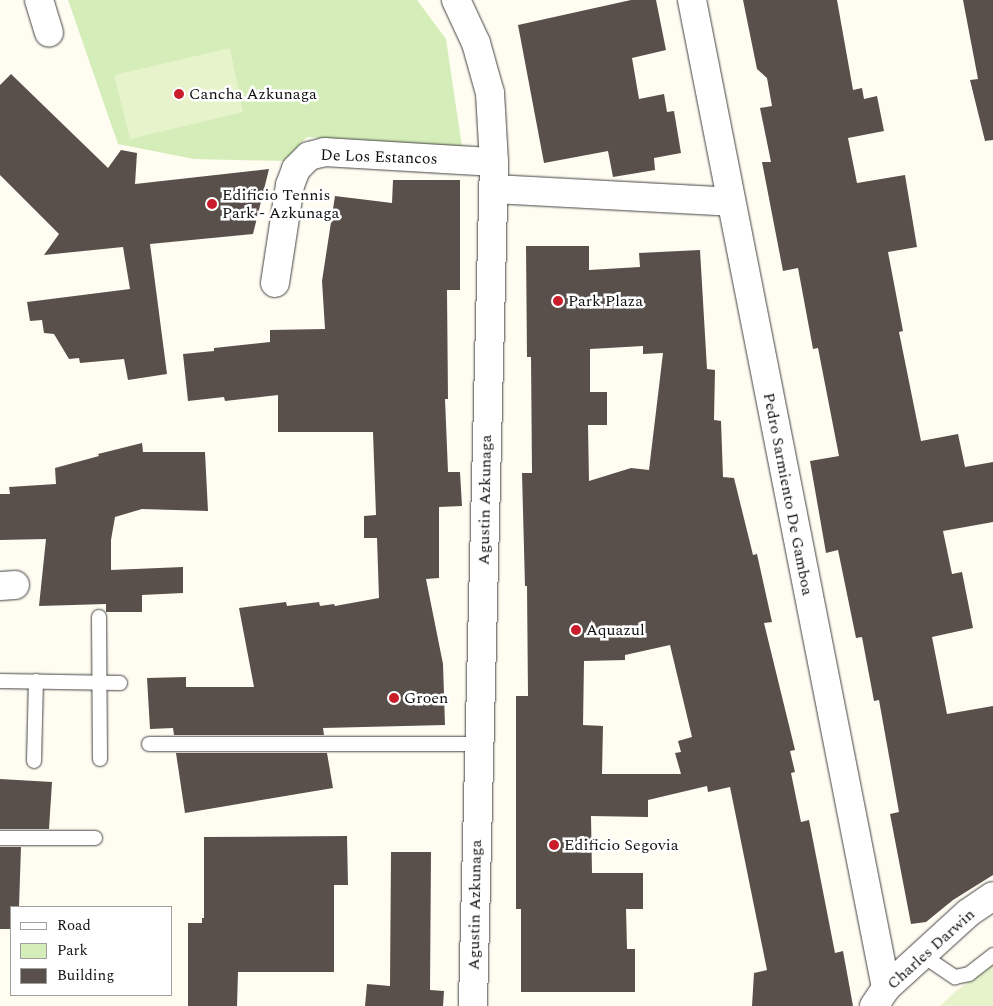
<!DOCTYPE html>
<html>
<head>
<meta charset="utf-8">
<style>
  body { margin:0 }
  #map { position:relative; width:993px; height:1006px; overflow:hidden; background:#fffcf2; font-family:Spectral,serif }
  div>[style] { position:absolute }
  .green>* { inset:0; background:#d5edb8 }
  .pitch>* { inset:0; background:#e7f3cb }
  .building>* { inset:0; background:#59504b }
  .roads { filter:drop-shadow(0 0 1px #434343) drop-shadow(0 0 1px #434343) }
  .service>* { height:14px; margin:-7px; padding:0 7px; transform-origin:7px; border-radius:7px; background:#fff }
  .minor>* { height:28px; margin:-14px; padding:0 14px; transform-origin:14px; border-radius:14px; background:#fff }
  .dots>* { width:14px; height:14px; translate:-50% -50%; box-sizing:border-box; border:2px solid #fff; border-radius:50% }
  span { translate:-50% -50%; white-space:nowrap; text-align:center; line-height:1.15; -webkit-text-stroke:5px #fff; paint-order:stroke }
  .poi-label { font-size:16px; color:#101010 }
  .left { translate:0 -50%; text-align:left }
  .street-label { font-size:16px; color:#101010 }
  .legend { position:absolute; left:10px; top:906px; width:162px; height:90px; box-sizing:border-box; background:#fff; border:1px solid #9f9f9f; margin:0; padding:6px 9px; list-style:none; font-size:15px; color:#101010 }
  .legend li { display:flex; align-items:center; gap:10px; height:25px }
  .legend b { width:25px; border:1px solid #9f9f9f }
</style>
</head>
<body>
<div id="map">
  <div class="green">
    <i style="clip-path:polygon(68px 0,417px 0,446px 39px,462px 147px,307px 137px,284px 161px,194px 159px,118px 144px)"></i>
  </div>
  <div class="pitch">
    <i style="clip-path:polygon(230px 48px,243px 112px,130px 139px,114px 75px)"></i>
    <i style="clip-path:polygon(993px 963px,993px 1006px,940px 1006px,955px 992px)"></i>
  </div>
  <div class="building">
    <i style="clip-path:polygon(631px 0,656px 0,666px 50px,632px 58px,639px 99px,664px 94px,667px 112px,674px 111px,681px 153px,654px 158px,655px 170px,613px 177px,608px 151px,544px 163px,518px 25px)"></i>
    <i style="clip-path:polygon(743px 0,837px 0,853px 90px,862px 88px,864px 99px,877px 96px,884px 131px,848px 138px,857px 183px,905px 175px,917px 247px,888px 252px,903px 331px,899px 332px,921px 441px,958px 434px,965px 467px,993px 462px,993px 522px,943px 531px,952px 574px,962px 572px,973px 628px,932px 637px,947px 714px,993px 706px,993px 875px,953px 900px,926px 922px,911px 924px,890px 814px,899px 812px,879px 700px,874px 701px,862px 637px,856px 638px,838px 550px,826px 553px,810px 461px,839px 456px,818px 348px,813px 349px,798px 268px,783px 271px,762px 162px,771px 162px,760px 108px,772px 106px,767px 78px,757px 69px)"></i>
    <i style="clip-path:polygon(963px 0,993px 0,993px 140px,985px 141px,970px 80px,978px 79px)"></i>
    <i style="clip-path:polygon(11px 74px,108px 168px,121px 150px,137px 153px,135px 184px,269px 169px,253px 234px,150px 244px,167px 374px,128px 380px,124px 359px,80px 363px,79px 358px,69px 359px,54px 334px,44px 333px,42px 320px,30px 321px,27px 302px,130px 289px,123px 247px,44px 255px,59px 234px,0 175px,0 85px)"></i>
    <i style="clip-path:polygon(393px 180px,460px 180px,460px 290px,447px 290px,448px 399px,445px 399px,448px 472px,460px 472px,462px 506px,439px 507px,439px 578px,426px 579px,443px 664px,445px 725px,323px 728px,324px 735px,174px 735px,173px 728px,150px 729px,147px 678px,186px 677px,186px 687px,254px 687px,239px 608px,286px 602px,287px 606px,319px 602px,320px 606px,334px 604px,335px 606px,379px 598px,377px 538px,364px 538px,364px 516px,376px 515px,373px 432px,278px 432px,278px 395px,225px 401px,224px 397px,188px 401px,183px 354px,214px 351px,214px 348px,270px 342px,270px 330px,325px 329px,322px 281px,335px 196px,392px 203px)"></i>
    <i style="clip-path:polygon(evenodd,526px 246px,589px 246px,589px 270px,640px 267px,639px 253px,700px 250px,707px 369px,715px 370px,714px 420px,721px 421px,723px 477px,734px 478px,753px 555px,757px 554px,772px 622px,764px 623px,795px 750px,790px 751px,795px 772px,791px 773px,801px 822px,809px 820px,835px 953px,843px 951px,853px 1006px,752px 1006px,754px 973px,767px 970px,730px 787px,708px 792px,707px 786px,648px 800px,648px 817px,591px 816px,592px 873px,643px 873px,643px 909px,626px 909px,627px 949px,635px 949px,635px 992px,521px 992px,521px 909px,516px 909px,516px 696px,528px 696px,527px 586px,525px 586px,522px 473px,532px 473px,531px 357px,527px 357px,526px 246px,643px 346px,643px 354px,663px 353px,649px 470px,631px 468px,589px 481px,588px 425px,607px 425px,607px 392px,590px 392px,590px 349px,643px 346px,526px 246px,670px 645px,692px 737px,678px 741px,681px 752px,675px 753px,681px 774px,602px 774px,603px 726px,583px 725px,584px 661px,625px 660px,625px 655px,670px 645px)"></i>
    <i style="clip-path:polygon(142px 443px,143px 452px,205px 452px,208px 511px,142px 509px,115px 517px,111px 540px,111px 570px,183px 567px,183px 593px,142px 595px,142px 612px,106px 612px,106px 604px,39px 606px,46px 539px,0 540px,0 494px,10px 494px,9px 487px,56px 484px,55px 468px,99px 456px,98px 454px)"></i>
    <i style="clip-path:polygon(176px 753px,327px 753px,333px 788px,185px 813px)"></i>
    <i style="clip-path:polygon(0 779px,52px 782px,49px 829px,0 829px)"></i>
    <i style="clip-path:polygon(347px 836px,348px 885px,334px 885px,334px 972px,238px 972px,237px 1006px,188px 1006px,188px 923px,202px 923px,202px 918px,204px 918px,204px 837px)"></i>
    <i style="clip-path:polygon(0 847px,21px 847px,19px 907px,11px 907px,11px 929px,0 929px)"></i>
    <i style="clip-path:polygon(391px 852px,431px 852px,430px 990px,444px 991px,443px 1006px,365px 1006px,367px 984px,390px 986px)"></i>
  </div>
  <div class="roads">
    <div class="service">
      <i style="left:99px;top:617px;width:142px;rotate:89.6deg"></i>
      <i style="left:0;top:681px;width:120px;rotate:1deg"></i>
      <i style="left:149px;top:744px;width:330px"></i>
      <i style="left:34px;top:761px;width:80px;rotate:-88.6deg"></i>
      <i style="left:0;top:838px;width:95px"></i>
      <i style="left:922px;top:955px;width:40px;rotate:34deg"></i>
      <i style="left:955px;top:977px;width:14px;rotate:-12deg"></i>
      <i style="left:969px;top:974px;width:31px;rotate:-38deg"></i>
    </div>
    <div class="minor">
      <i style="left:39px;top:0;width:34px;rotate:73deg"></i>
      <i style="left:456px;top:0;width:47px;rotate:65.1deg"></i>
      <i style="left:476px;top:43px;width:52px;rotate:74.4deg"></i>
      <i style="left:490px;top:93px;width:69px;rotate:86.7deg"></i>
      <i style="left:494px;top:162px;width:844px;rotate:91.43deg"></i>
      <i style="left:692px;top:0;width:1007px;rotate:78.89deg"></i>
      <i style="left:494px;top:189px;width:237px;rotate:3.1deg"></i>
      <i style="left:275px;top:283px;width:99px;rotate:-81.3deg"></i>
      <i style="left:290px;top:185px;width:17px;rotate:-69deg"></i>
      <i style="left:296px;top:169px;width:18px;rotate:-45deg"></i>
      <i style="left:309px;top:156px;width:16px;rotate:-14deg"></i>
      <i style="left:325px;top:152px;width:169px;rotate:3.4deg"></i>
      <i style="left:0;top:586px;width:15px;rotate:-4deg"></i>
      <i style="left:874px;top:1006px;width:22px;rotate:-56deg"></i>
      <i style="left:886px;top:988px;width:111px;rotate:-42.4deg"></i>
      <i style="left:968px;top:913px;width:30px;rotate:-34deg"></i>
    </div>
  </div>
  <div class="dots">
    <i style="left:179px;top:94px;background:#ca1d2b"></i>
    <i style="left:212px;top:204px;background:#ca1d2b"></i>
    <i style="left:558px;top:301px;background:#ca1d2b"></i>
    <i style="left:576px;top:630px;background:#ca1d2b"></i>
    <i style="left:394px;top:698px;background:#ca1d2b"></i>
    <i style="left:554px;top:845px;background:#ca1d2b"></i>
  </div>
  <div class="poi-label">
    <span class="left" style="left:189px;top:94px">Cancha Azkunaga</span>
    <span class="left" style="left:222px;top:204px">Edificio Tennis<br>Park - Azkunaga</span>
    <span class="left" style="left:568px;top:301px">Park Plaza</span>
    <span class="left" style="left:586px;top:630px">Aquazul</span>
    <span class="left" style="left:404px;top:698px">Groen</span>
    <span class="left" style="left:564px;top:845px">Edificio Segovia</span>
  </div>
  <div class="street-label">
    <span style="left:379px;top:157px;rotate:2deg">De Los Estancos</span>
    <span style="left:788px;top:494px;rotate:79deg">Pedro Sarmiento De Gamboa</span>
    <span style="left:485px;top:500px;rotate:-89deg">Agustin Azkunaga</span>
    <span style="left:475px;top:905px;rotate:-89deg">Agustin Azkunaga</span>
    <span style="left:931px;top:949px;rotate:-42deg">Charles Darwin</span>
  </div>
  <ul class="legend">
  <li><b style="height:6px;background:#fff"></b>Road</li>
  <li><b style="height:14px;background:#d5edb8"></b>Park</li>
  <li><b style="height:14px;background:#59504b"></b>Building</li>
  </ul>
</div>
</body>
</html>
